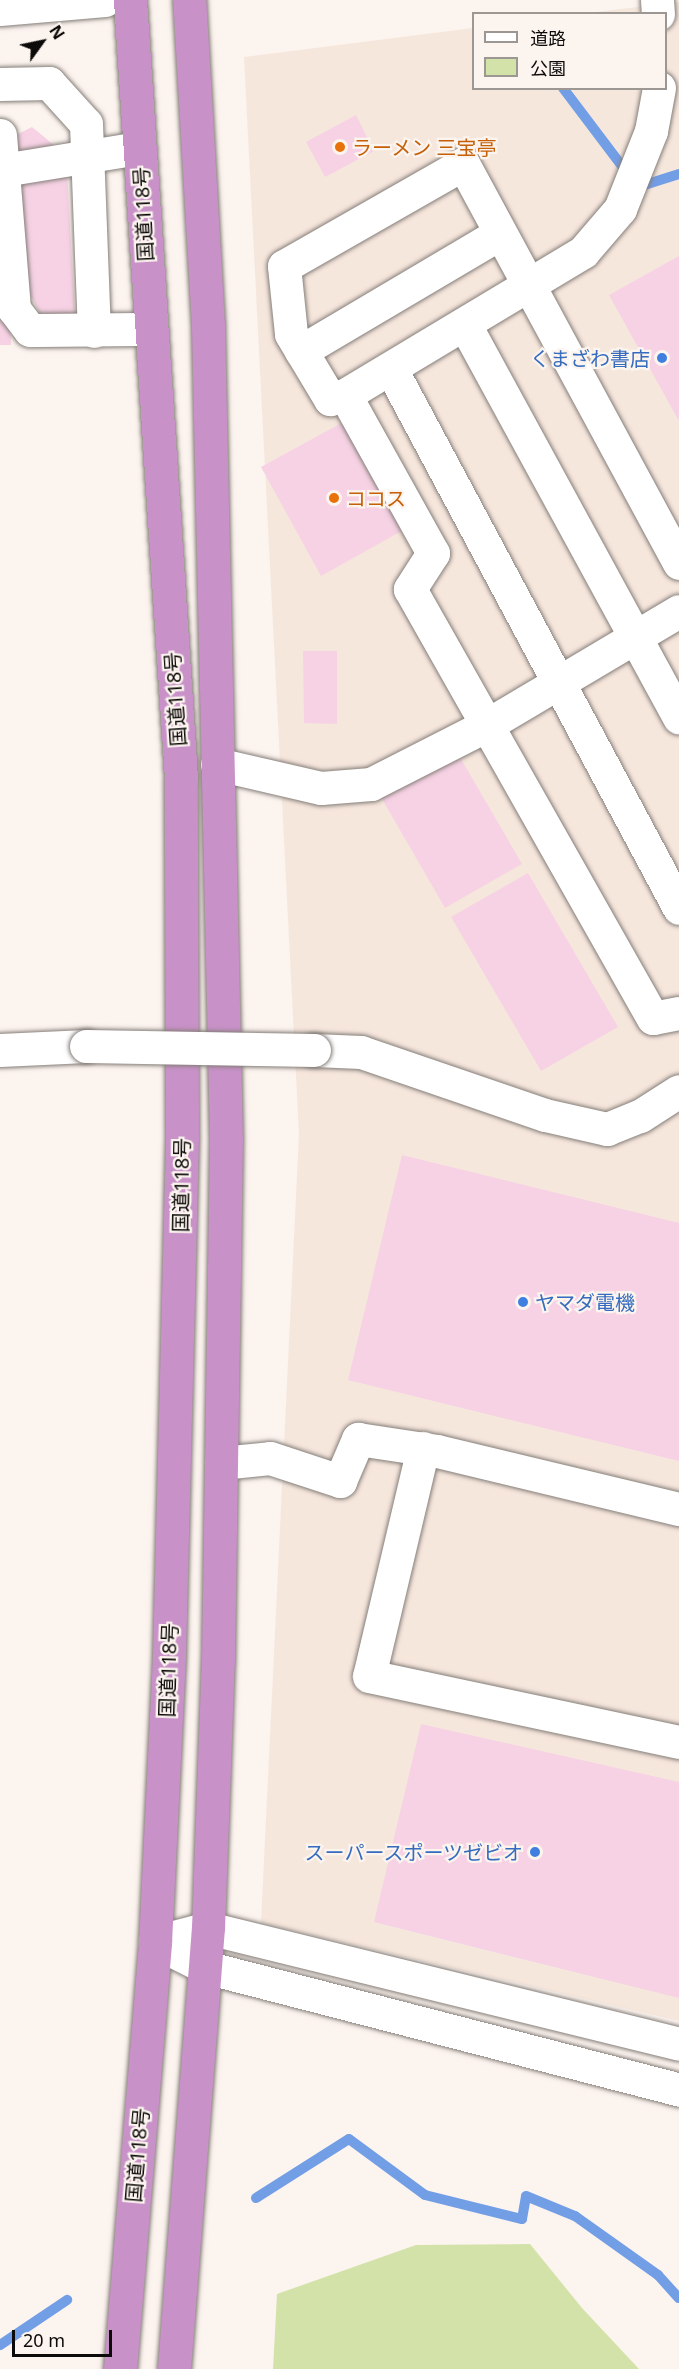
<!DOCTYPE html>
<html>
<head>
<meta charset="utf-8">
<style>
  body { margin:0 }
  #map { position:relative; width:679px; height:2369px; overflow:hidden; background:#fcf4ef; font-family:"Noto Sans","Noto Sans JP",sans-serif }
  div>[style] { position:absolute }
  .built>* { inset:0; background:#f6e7dd }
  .green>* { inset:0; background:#d3e2a9 }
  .stream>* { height:10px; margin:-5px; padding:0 5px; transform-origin:5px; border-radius:5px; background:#729ee6 }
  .building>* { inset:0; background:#f6d2e4 }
  .roads { filter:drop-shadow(0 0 2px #857e79) drop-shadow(0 0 2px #857e79) }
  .minor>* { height:33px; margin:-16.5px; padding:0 16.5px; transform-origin:16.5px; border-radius:16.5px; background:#fff }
  .highway>* { height:33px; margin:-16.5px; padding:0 16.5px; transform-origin:16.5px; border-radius:16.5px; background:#c892c8 }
  .bridges { filter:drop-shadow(0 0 2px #857e79) drop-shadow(0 0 2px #857e79) }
  .minor-bridge>* { height:33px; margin:-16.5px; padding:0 16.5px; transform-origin:16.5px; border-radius:16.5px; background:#fff }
  .dots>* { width:16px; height:16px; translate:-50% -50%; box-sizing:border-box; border:3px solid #fcf4ef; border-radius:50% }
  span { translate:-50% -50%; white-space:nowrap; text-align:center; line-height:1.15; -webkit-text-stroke:4.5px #fcf4ef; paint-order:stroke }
  .food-label { font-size:20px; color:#c56008 }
  .left { translate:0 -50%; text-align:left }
  .street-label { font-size:20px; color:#0d0b09 }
  .shop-label { font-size:20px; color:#366cbe }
  .right { translate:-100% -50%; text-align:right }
  .legend { position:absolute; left:472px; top:12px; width:195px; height:78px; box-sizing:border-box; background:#fcf4ef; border:2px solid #9c9793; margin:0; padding:8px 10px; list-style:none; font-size:18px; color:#0d0b09 }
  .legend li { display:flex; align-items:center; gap:12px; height:30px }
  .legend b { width:30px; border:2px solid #9c9793 }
  .north { position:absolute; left:12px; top:12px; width:60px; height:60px; -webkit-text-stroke:4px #fcf4ef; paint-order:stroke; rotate:57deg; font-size:16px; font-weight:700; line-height:24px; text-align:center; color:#0d0b09 }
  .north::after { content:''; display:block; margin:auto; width:21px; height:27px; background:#0d0b09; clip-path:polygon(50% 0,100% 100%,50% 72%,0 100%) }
  .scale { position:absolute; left:12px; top:2330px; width:100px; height:27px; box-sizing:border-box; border:3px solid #0d0b09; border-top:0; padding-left:8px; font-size:18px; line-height:21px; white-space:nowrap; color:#0d0b09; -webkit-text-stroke:4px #fcf4ef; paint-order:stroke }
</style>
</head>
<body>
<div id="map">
  <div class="built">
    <i style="clip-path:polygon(679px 2px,679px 2021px,261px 1923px,299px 1134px,244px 57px,473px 28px,474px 88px,666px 88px,666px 14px,588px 13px)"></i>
  </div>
  <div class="green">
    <i style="clip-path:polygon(530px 2244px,582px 2308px,639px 2369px,273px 2369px,277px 2294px,416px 2245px)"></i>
  </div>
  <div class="stream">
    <i style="left:563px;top:88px;width:124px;rotate:52.9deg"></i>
    <i style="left:638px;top:187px;width:43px;rotate:-17.6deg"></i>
    <i style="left:256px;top:2198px;width:110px;rotate:-32.4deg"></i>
    <i style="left:349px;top:2139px;width:94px;rotate:36.4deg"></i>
    <i style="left:425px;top:2195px;width:100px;rotate:13.9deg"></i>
    <i style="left:522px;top:2219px;width:23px;rotate:-80deg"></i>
    <i style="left:526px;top:2196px;width:53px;rotate:22.2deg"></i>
    <i style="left:575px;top:2216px;width:102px;rotate:35.4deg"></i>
    <i style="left:658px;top:2275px;width:31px;rotate:48deg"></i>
    <i style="left:0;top:2345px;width:81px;rotate:-33.9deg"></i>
  </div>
  <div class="building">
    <i style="clip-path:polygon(356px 115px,374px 151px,325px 177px,306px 142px)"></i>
    <i style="clip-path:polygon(32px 127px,66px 155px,75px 315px,43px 319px,25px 285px,9px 293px,11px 345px,0 345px,0 252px,14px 136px)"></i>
    <i style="clip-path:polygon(679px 256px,679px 421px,609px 295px)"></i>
    <i style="clip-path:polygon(347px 420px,407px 528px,321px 576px,261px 467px)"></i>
    <i style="clip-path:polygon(303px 651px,337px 651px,337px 724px,304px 723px)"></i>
    <i style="clip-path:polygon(454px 747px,522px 864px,445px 908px,378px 792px)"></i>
    <i style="clip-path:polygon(528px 873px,618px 1027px,541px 1071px,451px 917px)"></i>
    <i style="clip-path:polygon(402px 1155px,679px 1223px,679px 1461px,348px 1380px)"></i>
    <i style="clip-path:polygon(421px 1724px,679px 1782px,679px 1998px,374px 1922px)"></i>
  </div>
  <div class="roads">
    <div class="minor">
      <i style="left:657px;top:0;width:14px;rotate:86deg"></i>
      <i style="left:0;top:9px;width:105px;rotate:-4.9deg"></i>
      <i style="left:0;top:84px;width:49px;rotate:-1.2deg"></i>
      <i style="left:49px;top:83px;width:55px;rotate:47.9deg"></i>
      <i style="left:86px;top:124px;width:207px;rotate:87.8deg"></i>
      <i style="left:0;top:135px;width:175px;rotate:85.4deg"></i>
      <i style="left:14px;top:309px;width:26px;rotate:53deg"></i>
      <i style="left:30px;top:330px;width:118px;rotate:-0.5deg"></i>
      <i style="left:3px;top:170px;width:138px;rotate:-9.2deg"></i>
      <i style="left:465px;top:325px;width:447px;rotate:61.4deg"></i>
      <i style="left:301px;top:351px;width:230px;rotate:-30.6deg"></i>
      <i style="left:391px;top:369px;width:611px;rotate:61.88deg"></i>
      <i style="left:345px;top:395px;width:278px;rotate:-31deg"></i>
      <i style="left:583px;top:252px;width:57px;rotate:-49.3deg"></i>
      <i style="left:620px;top:209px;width:84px;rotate:-68.3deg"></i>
      <i style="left:651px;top:131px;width:44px;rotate:-79.5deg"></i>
      <i style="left:679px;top:563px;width:454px;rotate:-118.4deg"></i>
      <i style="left:463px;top:164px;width:206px;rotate:150.3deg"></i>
      <i style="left:284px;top:266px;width:68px;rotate:84.1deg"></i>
      <i style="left:291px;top:334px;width:76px;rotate:59deg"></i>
      <i style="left:330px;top:399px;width:16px;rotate:-15deg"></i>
      <i style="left:345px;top:395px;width:181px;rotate:60.9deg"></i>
      <i style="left:433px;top:553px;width:43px;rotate:122.6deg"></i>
      <i style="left:410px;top:589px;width:493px;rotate:60.5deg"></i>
      <i style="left:653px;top:1018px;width:26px;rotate:-11deg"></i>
      <i style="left:217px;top:764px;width:107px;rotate:13deg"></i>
      <i style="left:321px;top:788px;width:50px;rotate:-4.6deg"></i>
      <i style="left:371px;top:784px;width:130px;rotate:-27deg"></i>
      <i style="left:487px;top:725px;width:223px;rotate:-30.7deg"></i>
      <i style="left:0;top:1050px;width:86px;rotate:-2.7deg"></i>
      <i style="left:314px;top:1050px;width:47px;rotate:2.4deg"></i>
      <i style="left:361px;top:1052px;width:194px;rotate:18.9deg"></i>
      <i style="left:545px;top:1115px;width:64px;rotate:12.7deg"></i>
      <i style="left:607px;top:1129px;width:35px;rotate:-22deg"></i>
      <i style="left:640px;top:1116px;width:46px;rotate:-32.7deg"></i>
      <i style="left:423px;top:1448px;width:234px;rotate:103.3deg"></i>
      <i style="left:369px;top:1676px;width:317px;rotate:12deg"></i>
      <i style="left:221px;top:1463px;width:49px;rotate:-5.8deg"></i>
      <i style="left:270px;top:1458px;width:74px;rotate:18.2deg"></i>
      <i style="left:340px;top:1481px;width:46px;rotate:-66.8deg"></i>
      <i style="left:358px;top:1439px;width:80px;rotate:8.6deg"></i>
      <i style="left:437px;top:1451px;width:249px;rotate:13.5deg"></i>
      <i style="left:155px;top:1942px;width:56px;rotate:26.6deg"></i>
      <i style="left:205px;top:1967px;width:490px;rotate:14.5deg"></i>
      <i style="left:155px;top:1942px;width:55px;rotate:-14.8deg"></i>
      <i style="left:208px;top:1928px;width:485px;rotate:13.8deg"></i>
    </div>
    <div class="highway">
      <i style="left:120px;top:2369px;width:428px;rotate:-85.3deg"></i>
      <i style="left:155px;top:1942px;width:287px;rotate:-87.2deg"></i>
      <i style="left:169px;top:1655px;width:518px;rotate:-88.56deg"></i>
      <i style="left:182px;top:1137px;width:359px;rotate:-90.2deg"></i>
      <i style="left:181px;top:778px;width:780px;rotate:-93.75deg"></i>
      <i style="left:174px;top:2369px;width:442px;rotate:-85.6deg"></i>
      <i style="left:208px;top:1928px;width:268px;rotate:-87.9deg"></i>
      <i style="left:218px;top:1660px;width:521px;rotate:-89.12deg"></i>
      <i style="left:226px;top:1139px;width:814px;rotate:-91.27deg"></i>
      <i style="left:208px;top:325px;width:326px;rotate:-93.3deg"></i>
    </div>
  </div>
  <div class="bridges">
    <div class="minor-bridge">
      <i style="left:86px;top:1046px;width:228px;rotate:1deg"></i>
    </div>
  </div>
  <div class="dots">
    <i style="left:340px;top:147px;background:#e8710a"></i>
    <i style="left:662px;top:358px;background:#3f7fe0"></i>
    <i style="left:334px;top:498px;background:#e8710a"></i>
    <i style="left:523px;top:1302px;background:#3f7fe0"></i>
    <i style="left:535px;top:1852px;background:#3f7fe0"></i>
  </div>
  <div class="food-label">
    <span class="left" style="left:352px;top:147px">ラーメン 三宝亭</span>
    <span class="left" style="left:346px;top:498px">ココス</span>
  </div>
  <div class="street-label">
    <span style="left:143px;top:214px;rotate:-93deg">国道118号</span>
    <span style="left:175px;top:699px;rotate:-94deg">国道118号</span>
    <span style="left:181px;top:1185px;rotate:-89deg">国道118号</span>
    <span style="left:168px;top:1670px;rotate:-88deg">国道118号</span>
    <span style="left:137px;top:2155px;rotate:-85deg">国道118号</span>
  </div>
  <div class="shop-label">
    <span class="right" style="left:650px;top:358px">くまざわ書店</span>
    <span class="left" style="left:535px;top:1302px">ヤマダ電機</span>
    <span class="right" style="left:523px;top:1852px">スーパースポーツゼビオ</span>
  </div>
  <ul class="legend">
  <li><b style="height:8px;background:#fff"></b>道路</li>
  <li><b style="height:16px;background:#d3e2a9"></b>公園</li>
  </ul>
  <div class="north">N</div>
  <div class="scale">20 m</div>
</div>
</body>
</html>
